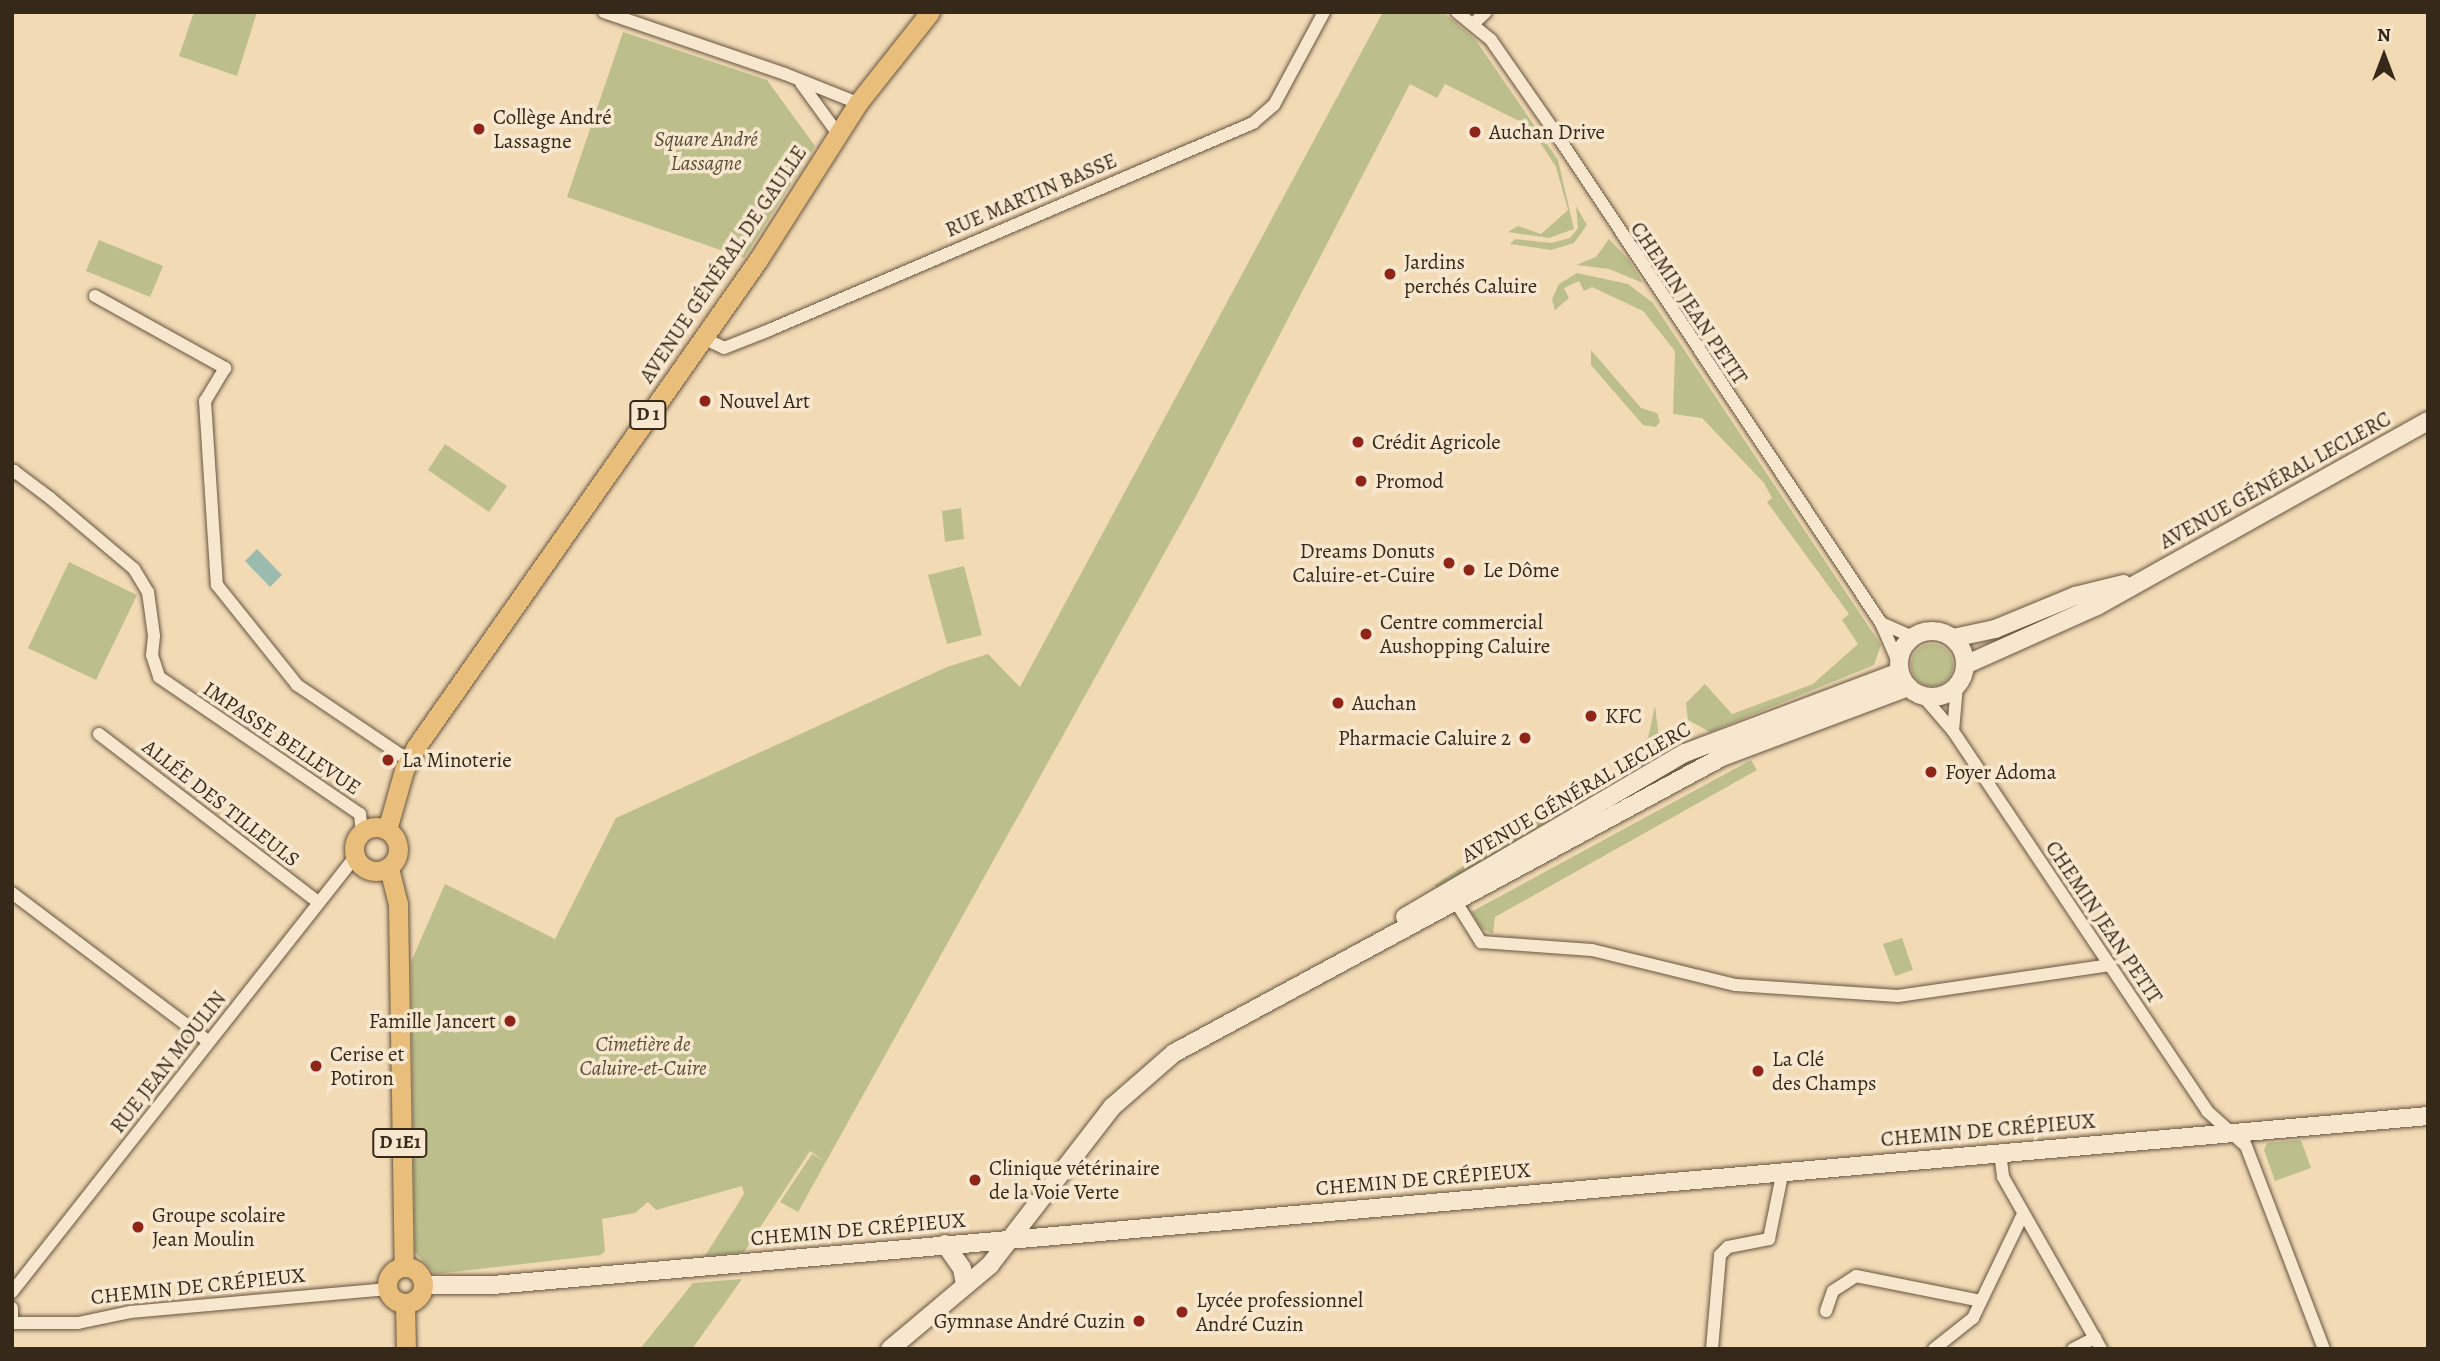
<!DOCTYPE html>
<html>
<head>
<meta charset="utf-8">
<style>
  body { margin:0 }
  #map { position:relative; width:2440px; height:1361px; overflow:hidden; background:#f2dab5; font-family:Alegreya,serif }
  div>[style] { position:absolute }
  .green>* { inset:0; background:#bcbf8c }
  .round { border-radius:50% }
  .water>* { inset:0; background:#9bbbae }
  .roads { filter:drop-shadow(0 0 2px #665540) drop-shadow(0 0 2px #665540) }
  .street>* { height:12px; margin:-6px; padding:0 6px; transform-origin:6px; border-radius:6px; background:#f7e7cf }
  .secondary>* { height:18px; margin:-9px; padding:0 9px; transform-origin:9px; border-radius:9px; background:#f7e7cf }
  .secondary>.ring { margin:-9px; padding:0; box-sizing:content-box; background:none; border:18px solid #f7e7cf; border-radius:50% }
  .primary>* { height:19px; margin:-9.5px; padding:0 9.5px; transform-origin:9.5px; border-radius:9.5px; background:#e9bd7a }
  .primary>.ring { margin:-9.5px; padding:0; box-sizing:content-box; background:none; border:19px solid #e9bd7a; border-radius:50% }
  .dots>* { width:19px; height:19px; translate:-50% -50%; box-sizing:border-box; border:4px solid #f7e7cf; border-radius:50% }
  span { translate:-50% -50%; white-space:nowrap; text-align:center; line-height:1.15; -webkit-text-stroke:7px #f7e7cf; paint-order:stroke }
  .shield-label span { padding:2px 5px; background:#f7e7cf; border:2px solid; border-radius:5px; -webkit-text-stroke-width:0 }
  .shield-label { font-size:19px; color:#372919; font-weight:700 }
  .poi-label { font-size:21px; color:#372919 }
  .left { translate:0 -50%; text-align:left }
  .right { translate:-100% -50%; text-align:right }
  .park-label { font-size:21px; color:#584e36; font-style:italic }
  .street-label { font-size:21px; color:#372919 }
  .frame { position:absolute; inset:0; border:14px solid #372919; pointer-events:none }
  .north { position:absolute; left:2349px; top:21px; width:70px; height:70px; -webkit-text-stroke:5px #f7e7cf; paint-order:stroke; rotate:0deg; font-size:19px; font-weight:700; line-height:28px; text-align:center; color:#372919 }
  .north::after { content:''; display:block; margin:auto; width:24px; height:32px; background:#372919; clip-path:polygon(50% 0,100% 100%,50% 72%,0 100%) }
</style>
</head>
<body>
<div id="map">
  <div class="green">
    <i style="clip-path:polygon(194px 12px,257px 12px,237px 76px,179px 56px)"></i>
    <i style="clip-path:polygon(1383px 12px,1443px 12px,1475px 39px,1558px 160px,1574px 229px,1549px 238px,1508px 232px,1518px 226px,1541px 234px,1568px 210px,1556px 167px,1524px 118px,1521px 122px,1445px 84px,1437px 98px,1410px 84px,1195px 498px,798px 1212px,780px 1202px,812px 1154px,824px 1161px,810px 1151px,744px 1252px,705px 1256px,744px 1194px,742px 1186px,656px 1210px,648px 1202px,635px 1213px,602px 1219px,605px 1251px,601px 1255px,435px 1274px,415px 1252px,411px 962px,445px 884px,555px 939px,616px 818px,947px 667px,988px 654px,1020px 687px)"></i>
    <i style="clip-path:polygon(623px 32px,767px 80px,815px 146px,744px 258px,567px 197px)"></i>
    <i style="clip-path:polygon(1576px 206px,1587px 225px,1574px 243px,1551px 250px,1510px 244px,1515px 239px,1551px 243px,1570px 238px,1578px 228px)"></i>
    <i style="clip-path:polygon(1609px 239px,1629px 260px,1643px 283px,1609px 269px,1576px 265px,1596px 257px)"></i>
    <i style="clip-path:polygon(99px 240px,163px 266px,150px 297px,86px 271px)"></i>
    <i style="clip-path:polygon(1577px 273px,1628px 284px,1653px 303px,1881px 645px,1874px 665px,1710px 732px,1688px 720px,1686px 703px,1705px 684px,1732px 714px,1813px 684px,1858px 644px,1842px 620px,1849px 614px,1767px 502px,1772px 498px,1764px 483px,1702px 418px,1673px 414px,1675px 351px,1643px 311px,1592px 287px,1584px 291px,1579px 281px,1564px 288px,1569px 298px,1555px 310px,1552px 299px,1559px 284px)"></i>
    <i style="clip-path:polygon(1591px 350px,1641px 408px,1657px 413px,1660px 422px,1655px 427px,1643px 425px,1591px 365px)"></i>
    <i style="clip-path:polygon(445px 444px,507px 486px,489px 512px,428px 470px)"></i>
    <i style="clip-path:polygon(961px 508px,964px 539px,945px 542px,942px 511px)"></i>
    <i style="clip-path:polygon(69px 562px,137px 595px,96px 680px,28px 648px)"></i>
    <i style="clip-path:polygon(964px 566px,982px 635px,947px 644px,928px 575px)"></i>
    <i class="round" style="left:1911px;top:644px;width:42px;height:42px"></i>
    <i style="clip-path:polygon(1655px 706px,1659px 739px,1653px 759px,1437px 888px,1434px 885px,1629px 761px,1648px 738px)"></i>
    <i style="clip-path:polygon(1751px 760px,1757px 770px,1495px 917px,1493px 934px,1482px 929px,1471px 912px)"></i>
    <i style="clip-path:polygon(1902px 938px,1913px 970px,1895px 976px,1883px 944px)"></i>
    <i style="clip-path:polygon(2301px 1140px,2311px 1168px,2275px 1181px,2264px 1150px,2267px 1143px)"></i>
    <i style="clip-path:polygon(742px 1279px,692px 1349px,640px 1349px,693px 1283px)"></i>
  </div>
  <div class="water">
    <i style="clip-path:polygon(257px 549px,282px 575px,270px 587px,245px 561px)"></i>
  </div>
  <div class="roads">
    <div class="street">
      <i style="left:604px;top:12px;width:191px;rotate:18.9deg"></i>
      <i style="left:785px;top:74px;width:79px;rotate:21.7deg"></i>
      <i style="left:1457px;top:12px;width:44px;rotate:39.5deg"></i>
      <i style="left:1491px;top:40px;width:112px;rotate:55.2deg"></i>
      <i style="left:1555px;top:132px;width:589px;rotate:56.42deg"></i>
      <i style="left:1881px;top:623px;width:43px;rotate:66.4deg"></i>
      <i style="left:1474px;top:23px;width:16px;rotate:-43deg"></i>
      <i style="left:801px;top:83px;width:63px;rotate:54deg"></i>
      <i style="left:95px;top:296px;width:149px;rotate:29deg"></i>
      <i style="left:225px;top:368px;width:39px;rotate:121deg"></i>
      <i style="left:205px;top:401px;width:184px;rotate:86.3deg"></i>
      <i style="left:217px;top:585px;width:128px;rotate:51.3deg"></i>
      <i style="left:297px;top:685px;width:134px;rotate:34deg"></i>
      <i style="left:703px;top:338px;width:23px;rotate:25deg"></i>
      <i style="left:724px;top:348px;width:46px;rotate:-21.6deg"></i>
      <i style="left:767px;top:331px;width:529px;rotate:-23.17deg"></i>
      <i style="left:1253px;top:123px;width:28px;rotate:-41deg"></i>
      <i style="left:1274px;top:105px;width:106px;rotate:-61.7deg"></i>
      <i style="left:12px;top:474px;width:4px;rotate:-56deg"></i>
      <i style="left:14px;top:471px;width:45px;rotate:36.9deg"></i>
      <i style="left:50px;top:498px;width:110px;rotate:40.2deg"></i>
      <i style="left:134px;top:569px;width:27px;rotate:59deg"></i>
      <i style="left:148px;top:592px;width:44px;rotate:82.2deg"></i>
      <i style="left:154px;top:636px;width:19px;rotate:96deg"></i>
      <i style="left:152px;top:655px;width:23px;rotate:72deg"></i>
      <i style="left:159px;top:677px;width:243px;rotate:34.3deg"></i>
      <i style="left:360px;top:814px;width:18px;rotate:84deg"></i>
      <i style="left:1881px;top:623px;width:34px;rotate:24deg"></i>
      <i style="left:1923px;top:696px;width:46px;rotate:49.4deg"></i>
      <i style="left:1953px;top:731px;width:457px;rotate:56.2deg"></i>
      <i style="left:2207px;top:1111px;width:52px;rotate:41.9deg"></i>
      <i style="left:2246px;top:1146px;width:217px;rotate:69deg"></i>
      <i style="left:1953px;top:731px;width:46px;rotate:-85deg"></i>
      <i style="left:99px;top:734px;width:277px;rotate:37.5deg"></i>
      <i style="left:12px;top:893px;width:246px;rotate:37.1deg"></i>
      <i style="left:1451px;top:894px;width:57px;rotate:58deg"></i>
      <i style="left:1481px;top:942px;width:111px;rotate:4.1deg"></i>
      <i style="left:1592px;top:950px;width:148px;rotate:13.7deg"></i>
      <i style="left:1736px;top:985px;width:162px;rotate:3.9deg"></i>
      <i style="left:1898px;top:996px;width:214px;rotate:-8.3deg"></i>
      <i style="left:2000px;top:1152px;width:25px;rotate:83deg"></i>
      <i style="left:2003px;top:1177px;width:198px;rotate:60.3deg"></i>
      <i style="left:12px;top:1292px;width:554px;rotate:-51.74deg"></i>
      <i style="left:12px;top:1308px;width:13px;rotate:90deg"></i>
      <i style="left:1826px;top:1311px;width:21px;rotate:-71deg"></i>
      <i style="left:1833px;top:1291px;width:27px;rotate:-33deg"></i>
      <i style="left:1856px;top:1276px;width:127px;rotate:11.3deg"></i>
      <i style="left:12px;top:1323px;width:66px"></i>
      <i style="left:78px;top:1323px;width:53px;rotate:-11.9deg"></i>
      <i style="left:130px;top:1312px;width:259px;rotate:-5.1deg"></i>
      <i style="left:1712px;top:1349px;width:94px;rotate:-85.1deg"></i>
      <i style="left:1720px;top:1255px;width:11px;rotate:-45deg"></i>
      <i style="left:1728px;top:1247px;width:42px;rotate:-11deg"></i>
      <i style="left:1769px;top:1239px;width:70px;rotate:-78.5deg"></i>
      <i style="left:1934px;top:1349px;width:50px;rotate:-38.5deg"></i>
      <i style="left:1973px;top:1318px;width:115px;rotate:-64.3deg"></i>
      <i style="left:2073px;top:1349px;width:25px;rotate:-27deg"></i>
    </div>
    <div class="secondary">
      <i class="ring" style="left:1899px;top:631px;width:48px;height:48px"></i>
      <i style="left:1953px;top:638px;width:43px;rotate:-12.1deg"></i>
      <i style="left:1995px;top:629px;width:87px;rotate:-22.4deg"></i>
      <i style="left:2075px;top:596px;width:50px;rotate:-13.8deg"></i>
      <i style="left:1965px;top:665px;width:145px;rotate:-24.1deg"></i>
      <i style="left:2097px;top:606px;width:379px;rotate:-29.2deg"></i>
      <i style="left:1405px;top:917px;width:324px;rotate:-30.4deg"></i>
      <i style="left:1685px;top:753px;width:229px;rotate:-20.7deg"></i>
      <i style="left:945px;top:1244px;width:29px;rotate:55deg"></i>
      <i style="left:962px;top:1268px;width:17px;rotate:80deg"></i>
      <i style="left:423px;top:1285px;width:70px"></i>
      <i style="left:493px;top:1285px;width:1942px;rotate:-4.99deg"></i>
      <i style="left:890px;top:1349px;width:131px;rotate:-40deg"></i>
      <i style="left:990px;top:1265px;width:200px;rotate:-52.3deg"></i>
      <i style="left:1112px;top:1107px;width:82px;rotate:-41.1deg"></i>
      <i style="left:1174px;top:1053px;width:623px;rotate:-28.38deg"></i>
      <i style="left:1722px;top:757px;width:199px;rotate:-20.6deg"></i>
    </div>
    <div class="primary">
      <i class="ring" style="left:354px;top:827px;width:25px;height:25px"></i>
      <i style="left:387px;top:830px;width:62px;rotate:-74.2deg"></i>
      <i style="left:404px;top:770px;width:26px;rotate:-62deg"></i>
      <i style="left:416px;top:747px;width:595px;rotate:-54.92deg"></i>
      <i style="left:758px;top:260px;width:186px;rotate:-57.5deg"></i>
      <i style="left:858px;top:103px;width:116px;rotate:-51.6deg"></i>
      <i style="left:389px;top:868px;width:36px;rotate:76deg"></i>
      <i style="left:398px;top:903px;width:364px;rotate:89.1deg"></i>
      <i class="ring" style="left:387px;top:1267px;width:17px;height:17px"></i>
      <i style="left:405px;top:1303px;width:46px;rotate:88.8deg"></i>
    </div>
  </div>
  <div class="dots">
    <i style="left:479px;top:129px;background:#8f2418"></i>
    <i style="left:1475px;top:132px;background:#8f2418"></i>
    <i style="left:1390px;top:274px;background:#8f2418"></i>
    <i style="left:705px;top:401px;background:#8f2418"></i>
    <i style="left:1358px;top:442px;background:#8f2418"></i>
    <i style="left:1361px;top:481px;background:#8f2418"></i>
    <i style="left:1449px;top:563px;background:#8f2418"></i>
    <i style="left:1469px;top:570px;background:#8f2418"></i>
    <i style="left:1366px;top:634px;background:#8f2418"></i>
    <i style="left:1338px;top:703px;background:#8f2418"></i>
    <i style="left:1591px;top:716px;background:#8f2418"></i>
    <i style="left:1525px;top:738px;background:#8f2418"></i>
    <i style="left:388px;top:760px;background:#8f2418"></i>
    <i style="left:1931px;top:772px;background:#8f2418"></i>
    <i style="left:510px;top:1021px;background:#8f2418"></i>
    <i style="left:316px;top:1066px;background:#8f2418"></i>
    <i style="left:1758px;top:1071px;background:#8f2418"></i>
    <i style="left:975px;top:1180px;background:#8f2418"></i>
    <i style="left:138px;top:1227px;background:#8f2418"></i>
    <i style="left:1182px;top:1312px;background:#8f2418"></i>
    <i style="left:1139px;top:1321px;background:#8f2418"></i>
  </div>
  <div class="shield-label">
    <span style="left:648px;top:415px">D 1</span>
    <span style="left:400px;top:1143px">D 1E1</span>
  </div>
  <div class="poi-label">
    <span class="left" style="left:493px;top:129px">Collège André<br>Lassagne</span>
    <span class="left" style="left:1489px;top:132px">Auchan Drive</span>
    <span class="left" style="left:1404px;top:274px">Jardins<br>perchés Caluire</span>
    <span class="left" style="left:719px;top:401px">Nouvel Art</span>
    <span class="left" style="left:1372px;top:442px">Crédit Agricole</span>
    <span class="left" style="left:1375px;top:481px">Promod</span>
    <span class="right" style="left:1435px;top:563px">Dreams Donuts<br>Caluire-et-Cuire</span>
    <span class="left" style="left:1483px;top:570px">Le Dôme</span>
    <span class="left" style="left:1380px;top:634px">Centre commercial<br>Aushopping Caluire</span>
    <span class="left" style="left:1352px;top:703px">Auchan</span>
    <span class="left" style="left:1605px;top:716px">KFC</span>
    <span class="right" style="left:1511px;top:738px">Pharmacie Caluire 2</span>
    <span class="left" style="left:402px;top:760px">La Minoterie</span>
    <span class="left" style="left:1945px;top:772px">Foyer Adoma</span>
    <span class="right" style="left:496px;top:1021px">Famille Jancert</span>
    <span class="left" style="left:330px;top:1066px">Cerise et<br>Potiron</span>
    <span class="left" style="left:1772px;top:1071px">La Clé<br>des Champs</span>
    <span class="left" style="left:989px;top:1180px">Clinique vétérinaire<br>de la Voie Verte</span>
    <span class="left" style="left:152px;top:1227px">Groupe scolaire<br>Jean Moulin</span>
    <span class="left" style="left:1196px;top:1312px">Lycée professionnel<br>André Cuzin</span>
    <span class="right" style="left:1125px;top:1321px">Gymnase André Cuzin</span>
  </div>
  <div class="park-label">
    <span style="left:706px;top:151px">Square André<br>Lassagne</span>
    <span style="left:643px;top:1056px">Cimetière de<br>Caluire-et-Cuire</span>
  </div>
  <div class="street-label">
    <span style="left:1031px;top:195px;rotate:-23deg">RUE MARTIN BASSE</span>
    <span style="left:723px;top:264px;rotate:-56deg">AVENUE GÉNÉRAL DE GAULLE</span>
    <span style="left:1689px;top:303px;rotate:56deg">CHEMIN JEAN PETIT</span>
    <span style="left:2275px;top:480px;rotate:-29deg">AVENUE GÉNÉRAL LECLERC</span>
    <span style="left:282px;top:738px;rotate:34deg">IMPASSE BELLEVUE</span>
    <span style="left:1576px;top:792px;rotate:-30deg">AVENUE GÉNÉRAL LECLERC</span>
    <span style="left:221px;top:803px;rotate:38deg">ALLÉE DES TILLEULS</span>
    <span style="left:2104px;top:922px;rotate:56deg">CHEMIN JEAN PETIT</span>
    <span style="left:168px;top:1062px;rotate:-52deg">RUE JEAN MOULIN</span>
    <span style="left:1988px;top:1130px;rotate:-5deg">CHEMIN DE CRÉPIEUX</span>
    <span style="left:1423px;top:1179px;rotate:-5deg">CHEMIN DE CRÉPIEUX</span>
    <span style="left:858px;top:1229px;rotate:-5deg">CHEMIN DE CRÉPIEUX</span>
    <span style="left:198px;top:1286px;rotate:-6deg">CHEMIN DE CRÉPIEUX</span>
  </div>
  <div class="frame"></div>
  <div class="north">N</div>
</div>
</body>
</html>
